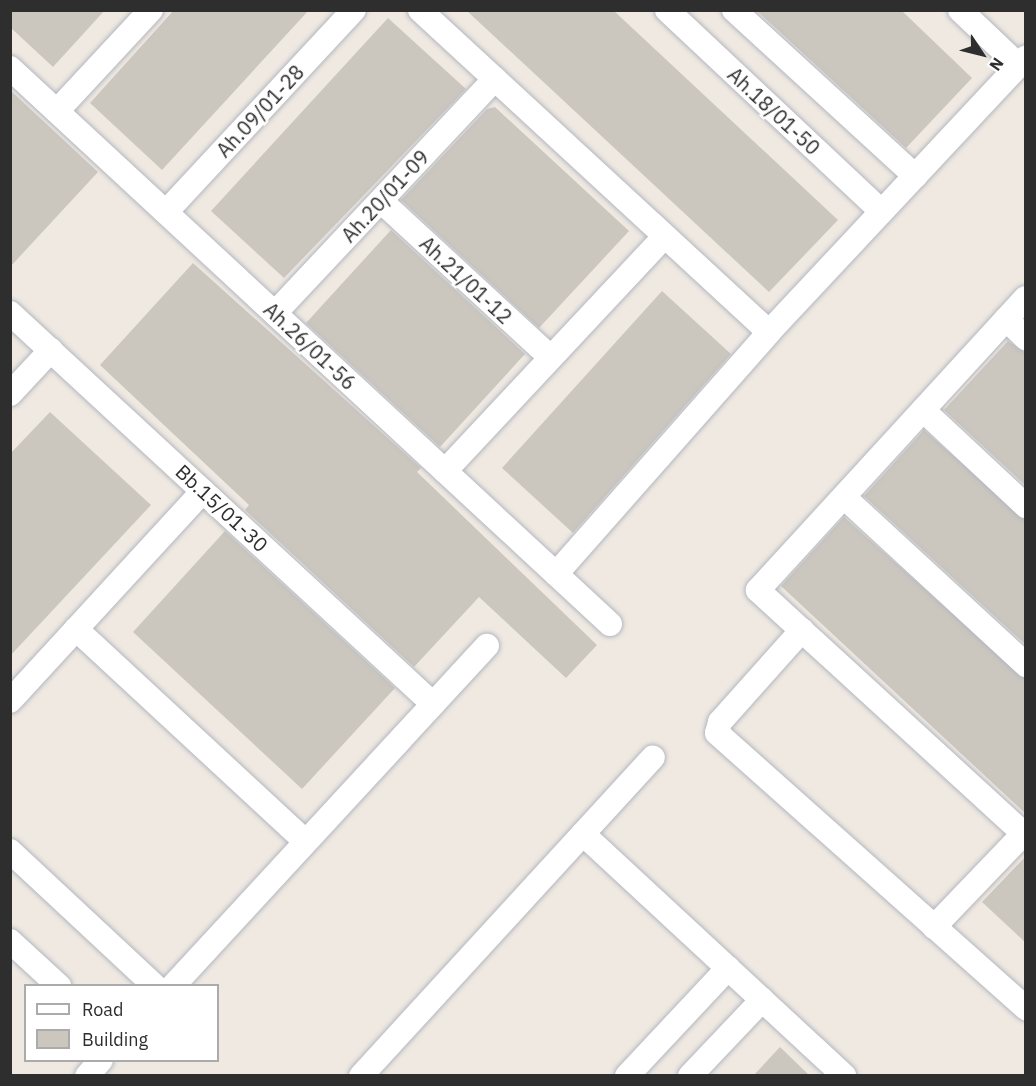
<!DOCTYPE html>
<html>
<head>
<meta charset="utf-8">
<style>
  body { margin:0 }
  #map { position:relative; width:1036px; height:1086px; overflow:hidden; background:#efe9e1; font-family:"IBM Plex Sans",sans-serif }
  div>[style] { position:absolute }
  .building>* { inset:0; background:#cbc7bf }
  .roads { filter:drop-shadow(0 0 2px #b4b7c1) drop-shadow(0 0 2px #b4b7c1) }
  .minor>* { height:24px; margin:-12px; padding:0 12px; transform-origin:12px; border-radius:12px; background:#fff }
  span { translate:-50% -50%; white-space:nowrap; text-align:center; line-height:1.15; -webkit-text-stroke:5px #fff; paint-order:stroke }
  .street-label { font-size:20px; color:#2e2e2e }
  .frame { position:absolute; inset:0; border:12px solid #2e2e2e; pointer-events:none }
  .legend { position:absolute; left:24px; top:984px; width:195px; height:78px; box-sizing:border-box; background:#fff; border:2px solid #ababab; margin:0; padding:8px 10px; list-style:none; font-size:18px; color:#2e2e2e }
  .legend li { display:flex; align-items:center; gap:12px; height:30px }
  .legend b { width:30px; border:2px solid #ababab }
  .north { position:absolute; left:952px; top:24px; width:60px; height:60px; -webkit-text-stroke:4px #fff; paint-order:stroke; rotate:125deg; font-size:16px; font-weight:700; line-height:24px; text-align:center; color:#2e2e2e }
  .north::after { content:''; display:block; margin:auto; width:21px; height:27px; background:#2e2e2e; clip-path:polygon(50% 0,100% 100%,50% 72%,0 100%) }
</style>
</head>
<body>
<div id="map">
  <div class="building">
    <i style="clip-path:polygon(10px 10px,105px 10px,53px 67px,10px 27px)"></i>
    <i style="clip-path:polygon(174px 10px,309px 10px,162px 170px,90px 103px)"></i>
    <i style="clip-path:polygon(466px 10px,613px 10px,838px 220px,769px 292px)"></i>
    <i style="clip-path:polygon(756px 10px,901px 10px,972px 78px,906px 148px)"></i>
    <i style="clip-path:polygon(388px 18px,466px 89px,284px 278px,211px 211px)"></i>
    <i style="clip-path:polygon(10px 90px,98px 172px,10px 267px)"></i>
    <i style="clip-path:polygon(495px 107px,629px 231px,539px 328px,401px 200px,487px 109px)"></i>
    <i style="clip-path:polygon(391px 230px,525px 354px,440px 447px,306px 323px)"></i>
    <i style="clip-path:polygon(193px 263px,421px 468px,417px 472px,597px 645px,566px 678px,479px 597px,414px 667px,245px 510px,249px 505px,100px 365px)"></i>
    <i style="clip-path:polygon(662px 291px,731px 354px,573px 533px,502px 468px)"></i>
    <i style="clip-path:polygon(1008px 341px,1026px 353px,1026px 486px,944px 410px)"></i>
    <i style="clip-path:polygon(50px 412px,151px 505px,10px 656px,10px 454px)"></i>
    <i style="clip-path:polygon(924px 430px,1026px 520px,1026px 645px,864px 496px)"></i>
    <i style="clip-path:polygon(844px 517px,1026px 679px,1026px 814px,781px 586px)"></i>
    <i style="clip-path:polygon(225px 531px,395px 688px,302px 789px,133px 632px)"></i>
    <i style="clip-path:polygon(1026px 856px,1026px 943px,982px 902px)"></i>
    <i style="clip-path:polygon(780px 1047px,810px 1076px,753px 1076px)"></i>
  </div>
  <div class="roads">
    <div class="minor">
      <i style="left:420px;top:10px;width:475px;rotate:42.7deg"></i>
      <i style="left:667px;top:10px;width:294px;rotate:43.2deg"></i>
      <i style="left:734px;top:10px;width:246px;rotate:42.5deg"></i>
      <i style="left:960px;top:10px;width:80px;rotate:43.5deg"></i>
      <i style="left:10px;top:68px;width:818px;rotate:42.82deg"></i>
      <i style="left:57px;top:111px;width:138px;rotate:-47.1deg"></i>
      <i style="left:381px;top:201px;width:231px;rotate:42.7deg"></i>
      <i style="left:166px;top:212px;width:276px;rotate:-47.1deg"></i>
      <i style="left:10px;top:313px;width:576px;rotate:42.75deg"></i>
      <i style="left:275px;top:313px;width:321px;rotate:-46.8deg"></i>
      <i style="left:1006px;top:319px;width:28px;rotate:44deg"></i>
      <i style="left:10px;top:394px;width:60px;rotate:-47deg"></i>
      <i style="left:923px;top:410px;width:141px;rotate:43deg"></i>
      <i style="left:445px;top:471px;width:320px;rotate:-46.9deg"></i>
      <i style="left:844px;top:497px;width:248px;rotate:42.7deg"></i>
      <i style="left:556px;top:574px;width:322px;rotate:-48.6deg"></i>
      <i style="left:769px;top:332px;width:376px;rotate:-46.9deg"></i>
      <i style="left:76px;top:629px;width:312px;rotate:42.8deg"></i>
      <i style="left:802px;top:630px;width:123px;rotate:131.7deg"></i>
      <i style="left:720px;top:722px;width:11px;rotate:105deg"></i>
      <i style="left:717px;top:733px;width:414px;rotate:41.7deg"></i>
      <i style="left:10px;top:701px;width:285px;rotate:-47.4deg"></i>
      <i style="left:583px;top:834px;width:356px;rotate:42.8deg"></i>
      <i style="left:1024px;top:834px;width:361px;rotate:-137.5deg"></i>
      <i style="left:758px;top:590px;width:396px;rotate:-47.5deg"></i>
      <i style="left:10px;top:851px;width:198px;rotate:43deg"></i>
      <i style="left:934px;top:927px;width:133px;rotate:-46.2deg"></i>
      <i style="left:10px;top:941px;width:67px;rotate:42.6deg"></i>
      <i style="left:173px;top:986px;width:463px;rotate:-47.3deg"></i>
      <i style="left:87px;top:1076px;width:21px;rotate:-49deg"></i>
      <i style="left:361px;top:1076px;width:432px;rotate:-47.5deg"></i>
      <i style="left:627px;top:1076px;width:148px;rotate:-46.9deg"></i>
      <i style="left:690px;top:1076px;width:105px;rotate:-46.5deg"></i>
    </div>
  </div>
  <div class="street-label">
    <span style="left:260px;top:111px;rotate:-47deg">Ah.09/01-28</span>
    <span style="left:774px;top:111px;rotate:43deg">Ah.18/01-50</span>
    <span style="left:385px;top:196px;rotate:-47deg">Ah.20/01-09</span>
    <span style="left:466px;top:280px;rotate:43deg">Ah.21/01-12</span>
    <span style="left:310px;top:346px;rotate:43deg">Ah.26/01-56</span>
    <span style="left:222px;top:508px;rotate:43deg">Bb.15/01-30</span>
  </div>
  <div class="frame"></div>
  <ul class="legend">
  <li><b style="height:8px;background:#fff"></b>Road</li>
  <li><b style="height:16px;background:#cbc7bf"></b>Building</li>
  </ul>
  <div class="north">N</div>
</div>
</body>
</html>
